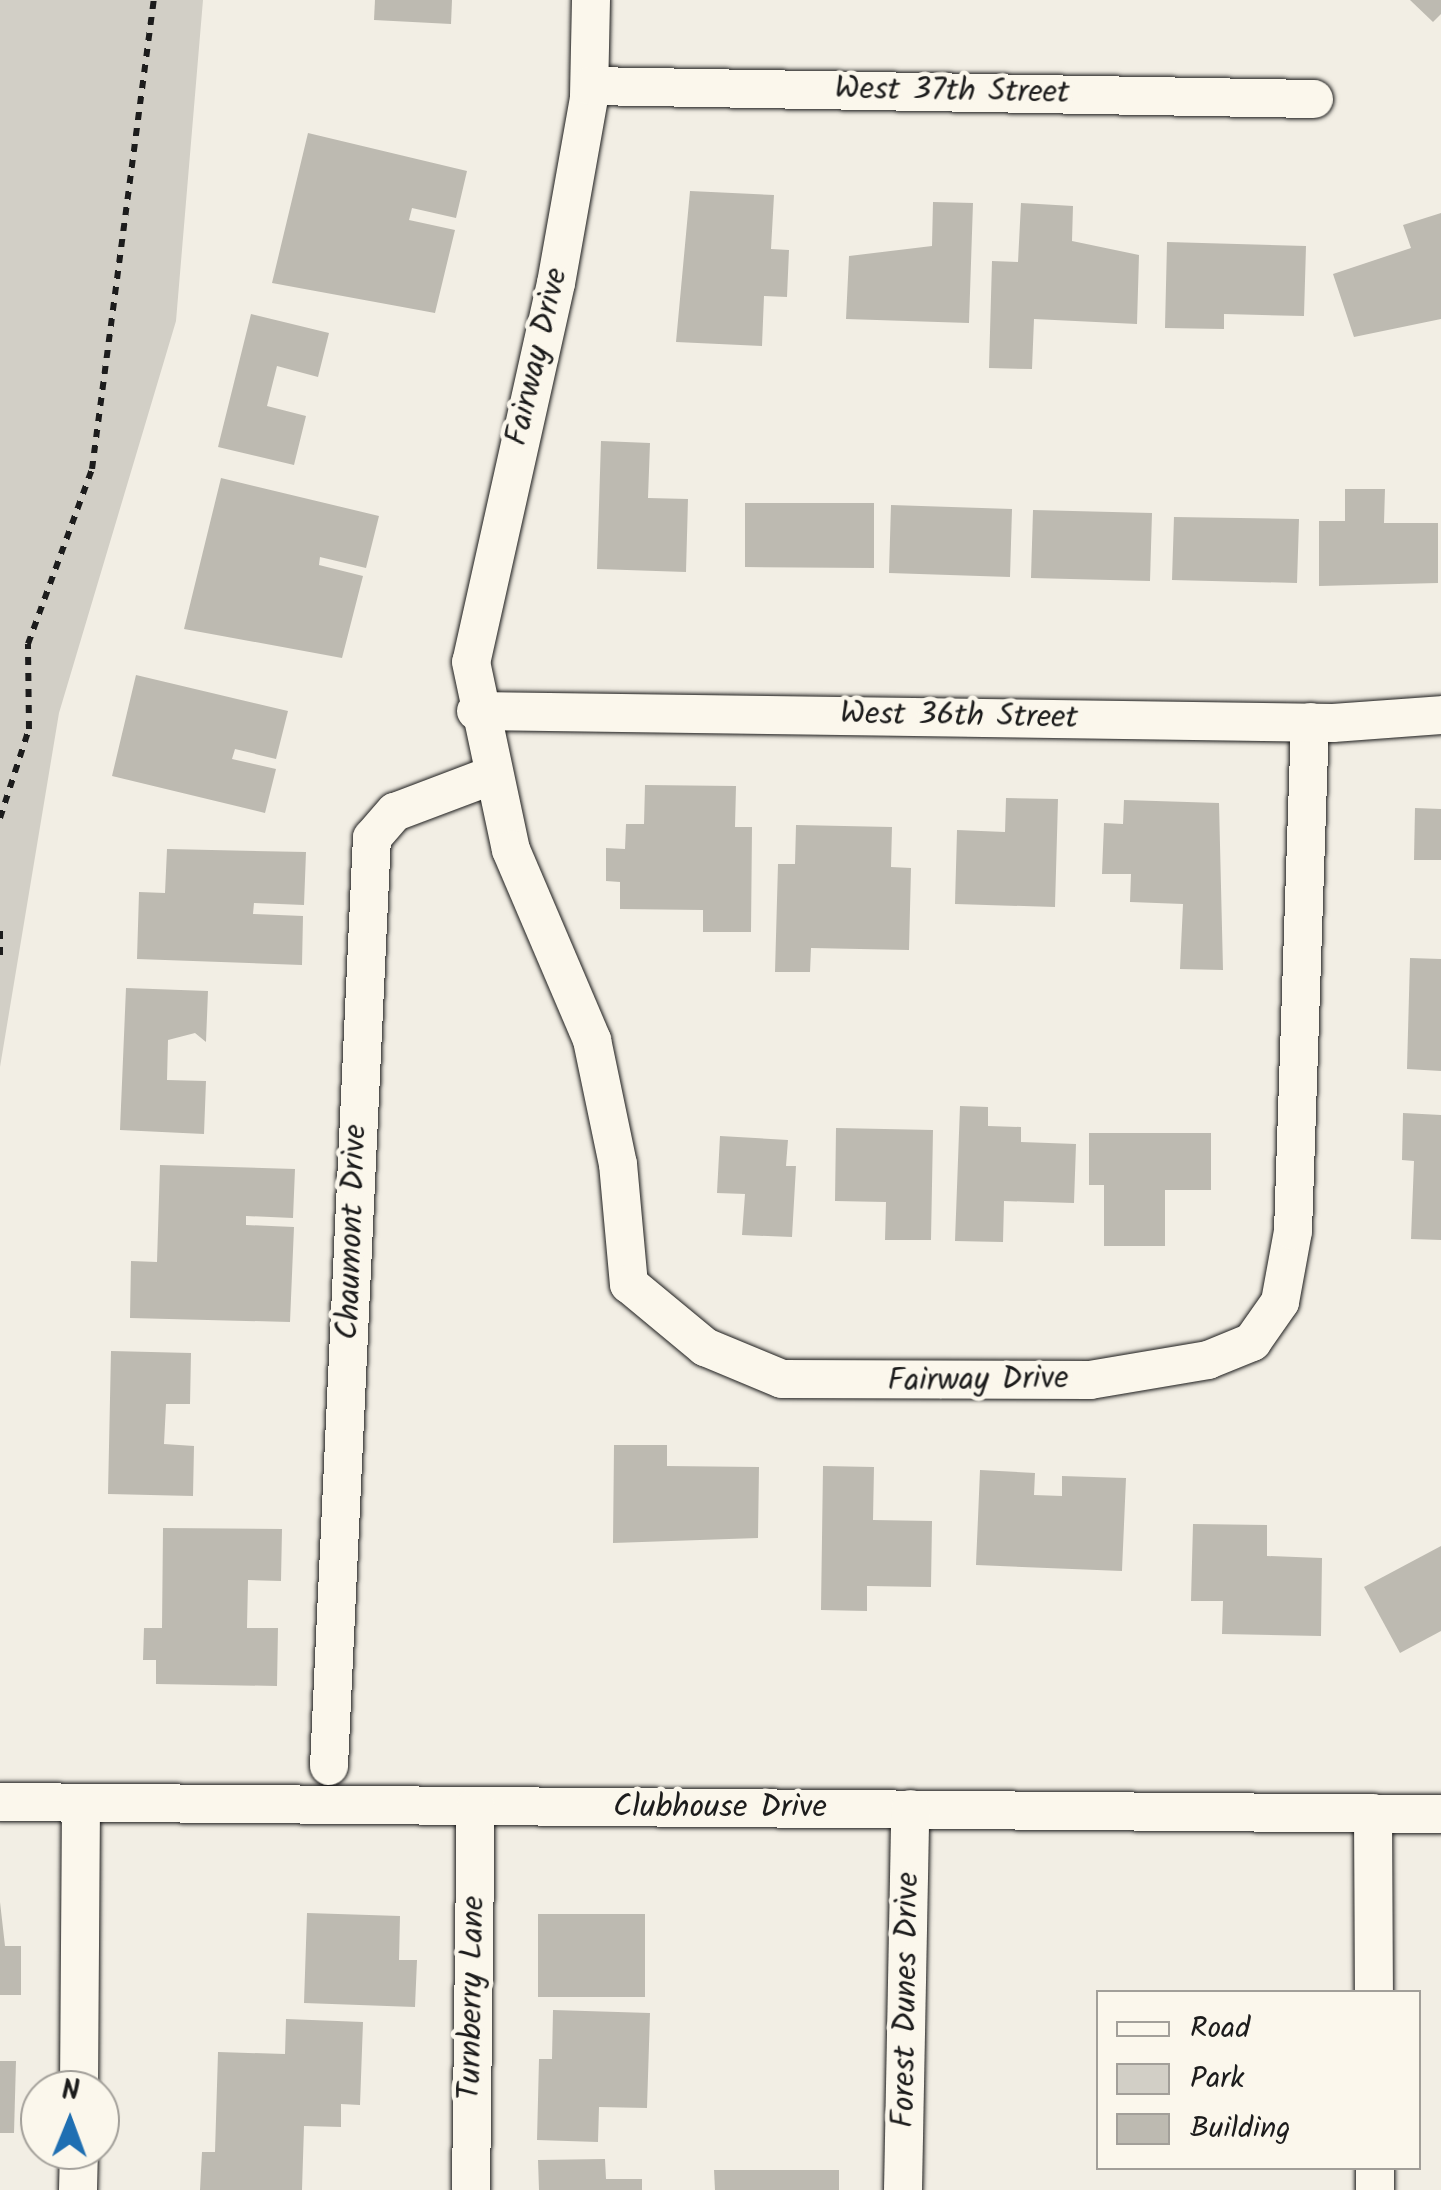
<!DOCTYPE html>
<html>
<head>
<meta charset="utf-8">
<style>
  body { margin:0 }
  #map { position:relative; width:1441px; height:2190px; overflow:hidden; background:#f2eee4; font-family:Kalam,sans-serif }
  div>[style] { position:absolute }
  .green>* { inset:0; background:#d2cfc6 }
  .building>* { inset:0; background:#bdbab1 }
  .path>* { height:6px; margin-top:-3px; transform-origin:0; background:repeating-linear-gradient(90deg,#1c1c1c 0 8px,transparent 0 16px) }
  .roads { filter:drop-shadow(0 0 2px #1c1c1c) drop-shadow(0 0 2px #1c1c1c) }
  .street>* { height:38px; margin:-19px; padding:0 19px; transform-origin:19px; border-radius:19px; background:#fbf7ec }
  span { translate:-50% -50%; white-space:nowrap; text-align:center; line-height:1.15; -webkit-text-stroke:9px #fbf7ec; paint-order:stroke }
  .street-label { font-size:32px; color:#1c1c1c }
  .legend { position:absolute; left:1096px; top:1990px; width:325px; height:180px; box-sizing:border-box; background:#fbf7ec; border:2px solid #a29f99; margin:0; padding:12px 18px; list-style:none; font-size:30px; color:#1c1c1c }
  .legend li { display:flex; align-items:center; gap:20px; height:50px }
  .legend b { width:50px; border:2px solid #a29f99 }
  .north { position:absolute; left:20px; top:2070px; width:100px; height:100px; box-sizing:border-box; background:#fbf7ec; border:2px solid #a29f99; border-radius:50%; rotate:1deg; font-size:28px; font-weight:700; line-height:40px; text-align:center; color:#1c1c1c }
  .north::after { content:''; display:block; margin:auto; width:35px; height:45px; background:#1f6fb2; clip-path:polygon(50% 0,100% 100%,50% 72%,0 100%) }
</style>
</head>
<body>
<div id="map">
  <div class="green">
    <i style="clip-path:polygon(0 0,203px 0,176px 321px,59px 713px,0 1067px)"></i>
  </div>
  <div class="building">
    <i style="clip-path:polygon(375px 0,452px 0,451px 24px,374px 20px)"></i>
    <i style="clip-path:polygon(1410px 0,1441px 0,1441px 14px,1433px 22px)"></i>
    <i style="clip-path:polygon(308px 133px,467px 171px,456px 218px,412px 208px,409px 220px,455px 230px,435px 313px,272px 283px)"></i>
    <i style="clip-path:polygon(690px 191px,774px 195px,771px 249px,789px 250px,787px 297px,764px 296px,762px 346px,676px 342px)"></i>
    <i style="clip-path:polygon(933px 202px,973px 203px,969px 323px,846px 319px,849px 256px,932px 246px)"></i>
    <i style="clip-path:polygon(1021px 203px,1073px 206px,1072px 241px,1139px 255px,1137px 324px,1034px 319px,1032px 369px,989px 368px,992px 261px,1018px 262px)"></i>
    <i style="clip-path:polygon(1441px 213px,1441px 319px,1354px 337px,1333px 274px,1411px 248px,1403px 225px)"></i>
    <i style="clip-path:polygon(1167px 242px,1306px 246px,1304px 316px,1224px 314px,1224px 329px,1165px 328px)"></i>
    <i style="clip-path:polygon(251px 314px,329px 333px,318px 377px,277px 366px,267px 406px,306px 416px,294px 465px,218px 447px)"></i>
    <i style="clip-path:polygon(601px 441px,650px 443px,648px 498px,688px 499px,686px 572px,597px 569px)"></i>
    <i style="clip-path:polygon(221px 478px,379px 516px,366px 568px,320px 557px,319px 565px,363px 576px,342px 658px,184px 629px)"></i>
    <i style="clip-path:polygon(1345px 489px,1385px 489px,1384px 523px,1438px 523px,1438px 583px,1319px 586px,1319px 521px,1345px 521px)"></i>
    <i style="clip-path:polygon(745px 503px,874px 503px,874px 568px,745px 567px)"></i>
    <i style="clip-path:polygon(891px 505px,1012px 509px,1010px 577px,889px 573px)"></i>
    <i style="clip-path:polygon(1033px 510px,1152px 513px,1150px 581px,1031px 578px)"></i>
    <i style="clip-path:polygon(1174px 517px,1299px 519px,1297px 583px,1172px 580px)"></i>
    <i style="clip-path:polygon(136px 675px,288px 711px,276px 759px,235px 749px,232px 759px,276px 769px,265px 813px,112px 776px)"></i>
    <i style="clip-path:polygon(645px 785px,736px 786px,735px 827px,752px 827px,751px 932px,703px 932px,703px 910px,620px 909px,620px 882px,606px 881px,606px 848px,625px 849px,626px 824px,644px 824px)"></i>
    <i style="clip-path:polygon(1006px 798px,1058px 799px,1055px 907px,955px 904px,957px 830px,1005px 832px)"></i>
    <i style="clip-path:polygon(1124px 800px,1219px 803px,1223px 970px,1180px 969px,1183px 904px,1130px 902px,1131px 874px,1102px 874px,1104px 823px,1123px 824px)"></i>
    <i style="clip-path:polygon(1415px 808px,1441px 809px,1441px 860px,1414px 860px)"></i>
    <i style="clip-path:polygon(796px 825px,892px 827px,891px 867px,911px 868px,909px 950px,811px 948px,810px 972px,775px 972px,778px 864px,795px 864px)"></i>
    <i style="clip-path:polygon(167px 849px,306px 852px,304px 905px,254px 903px,253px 914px,303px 916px,302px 965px,137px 959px,139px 892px,165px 893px)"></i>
    <i style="clip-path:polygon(1410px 958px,1441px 959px,1441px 1071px,1407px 1069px)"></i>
    <i style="clip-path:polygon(126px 988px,208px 991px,206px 1042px,195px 1033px,168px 1040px,167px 1080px,206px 1081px,204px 1134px,120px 1130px)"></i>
    <i style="clip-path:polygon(960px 1106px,988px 1107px,988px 1126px,1021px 1127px,1021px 1142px,1076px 1144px,1074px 1203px,1004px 1201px,1003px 1242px,955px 1241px)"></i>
    <i style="clip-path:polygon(1403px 1113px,1441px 1115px,1441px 1240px,1411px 1239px,1414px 1161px,1402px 1160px)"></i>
    <i style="clip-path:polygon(836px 1128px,933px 1130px,931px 1240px,885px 1240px,886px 1202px,835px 1201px)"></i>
    <i style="clip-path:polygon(1089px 1133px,1211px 1133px,1211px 1190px,1165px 1190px,1165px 1246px,1104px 1246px,1104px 1185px,1089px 1185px)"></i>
    <i style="clip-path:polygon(720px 1136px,788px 1140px,786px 1166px,796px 1166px,792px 1237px,742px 1235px,745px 1194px,717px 1193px)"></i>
    <i style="clip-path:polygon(160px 1165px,295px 1169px,293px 1218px,246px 1216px,246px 1225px,294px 1227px,290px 1322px,130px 1318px,131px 1261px,157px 1262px)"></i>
    <i style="clip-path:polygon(111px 1351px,191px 1353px,190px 1404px,166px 1404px,164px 1444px,194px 1446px,193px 1496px,108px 1494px)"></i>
    <i style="clip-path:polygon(614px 1445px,667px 1445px,667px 1466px,759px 1467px,758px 1538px,613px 1543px)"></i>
    <i style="clip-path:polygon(823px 1466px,874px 1467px,873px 1520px,932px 1521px,931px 1587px,867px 1586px,867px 1611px,821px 1610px)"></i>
    <i style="clip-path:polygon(980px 1470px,1035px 1473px,1034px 1495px,1062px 1496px,1062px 1476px,1126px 1478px,1122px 1571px,976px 1565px)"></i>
    <i style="clip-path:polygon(1193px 1524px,1267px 1525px,1267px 1556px,1322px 1558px,1321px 1636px,1222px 1634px,1223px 1601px,1191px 1601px)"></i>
    <i style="clip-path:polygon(163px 1528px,282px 1529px,281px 1581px,248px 1580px,247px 1628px,278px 1628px,277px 1686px,156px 1684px,156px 1660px,143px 1660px,144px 1628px,162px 1628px)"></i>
    <i style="clip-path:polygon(1441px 1546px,1441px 1631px,1400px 1653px,1364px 1587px)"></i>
    <i style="clip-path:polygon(0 1902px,5px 1946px,21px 1946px,21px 1995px,0 1995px)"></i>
    <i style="clip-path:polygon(307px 1913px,400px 1916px,399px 1960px,417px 1960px,415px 2007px,304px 2003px)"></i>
    <i style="clip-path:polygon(538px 1914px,645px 1914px,645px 1997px,538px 1997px)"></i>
    <i style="clip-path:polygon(553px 2010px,650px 2013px,647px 2108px,599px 2107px,598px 2142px,537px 2140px,539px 2059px,552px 2059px)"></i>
    <i style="clip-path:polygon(286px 2019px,363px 2022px,360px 2105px,341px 2104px,341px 2127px,304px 2126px,302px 2190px,200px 2190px,202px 2152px,215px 2152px,218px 2052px,285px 2054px)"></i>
    <i style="clip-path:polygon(0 2061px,16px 2061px,14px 2133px,0 2133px)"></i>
    <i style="clip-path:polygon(605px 2159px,606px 2179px,642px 2179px,642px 2190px,539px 2190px,538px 2160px)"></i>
    <i style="clip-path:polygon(714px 2170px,839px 2170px,839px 2190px,715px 2190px)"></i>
  </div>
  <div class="path">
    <i style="left:0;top:818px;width:94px;rotate:-72deg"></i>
    <i style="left:29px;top:729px;width:85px;rotate:-90.7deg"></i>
    <i style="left:28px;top:644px;width:186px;rotate:-69.9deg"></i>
    <i style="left:92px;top:469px;width:473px;rotate:-82.5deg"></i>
    <i style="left:0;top:931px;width:27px;rotate:90deg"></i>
  </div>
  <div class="roads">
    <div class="street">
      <i style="left:591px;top:0;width:98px;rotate:91.2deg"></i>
      <i style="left:589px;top:98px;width:188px;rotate:100.1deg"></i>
      <i style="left:556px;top:283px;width:388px;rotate:102.6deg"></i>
      <i style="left:471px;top:662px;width:192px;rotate:78deg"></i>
      <i style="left:511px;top:850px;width:207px;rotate:66.9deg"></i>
      <i style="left:592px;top:1040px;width:127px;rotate:78.2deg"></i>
      <i style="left:618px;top:1164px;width:121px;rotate:84.8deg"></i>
      <i style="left:629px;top:1284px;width:99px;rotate:39.7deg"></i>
      <i style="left:705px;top:1347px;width:83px;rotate:22.6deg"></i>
      <i style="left:782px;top:1379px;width:308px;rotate:0.2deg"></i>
      <i style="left:1090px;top:1380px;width:120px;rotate:-9.6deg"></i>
      <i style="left:1208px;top:1360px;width:48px;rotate:-22.2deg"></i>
      <i style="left:1252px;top:1342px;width:49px;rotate:-55deg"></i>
      <i style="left:1280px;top:1302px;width:72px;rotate:-79.6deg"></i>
      <i style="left:1293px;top:1231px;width:509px;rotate:-88.09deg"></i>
      <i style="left:590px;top:86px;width:724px;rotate:1.03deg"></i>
      <i style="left:476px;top:711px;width:857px;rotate:0.8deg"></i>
      <i style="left:1333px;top:723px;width:108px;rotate:-4.2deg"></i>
      <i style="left:329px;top:1766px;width:929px;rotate:-87.35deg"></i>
      <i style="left:372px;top:838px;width:35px;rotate:-49deg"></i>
      <i style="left:395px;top:812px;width:105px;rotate:-20.7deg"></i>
      <i style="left:0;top:1802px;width:1441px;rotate:0.48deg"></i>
      <i style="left:1373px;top:1813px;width:179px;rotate:89.7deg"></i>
      <i style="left:79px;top:2090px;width:287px;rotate:-89.6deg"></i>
      <i style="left:1375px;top:2168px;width:22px;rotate:90deg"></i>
      <i style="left:78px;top:2190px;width:40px;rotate:-88.6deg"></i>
      <i style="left:471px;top:2190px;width:384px;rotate:-89.3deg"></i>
      <i style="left:903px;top:2190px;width:381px;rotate:-88.9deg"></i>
    </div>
  </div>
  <div class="street-label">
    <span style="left:952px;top:92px;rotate:1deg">West 37th Street</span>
    <span style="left:538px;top:357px;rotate:-77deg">Fairway Drive</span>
    <span style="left:959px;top:717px;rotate:1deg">West 36th Street</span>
    <span style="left:353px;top:1232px;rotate:-88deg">Chaumont Drive</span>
    <span style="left:978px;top:1381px;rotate:-1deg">Fairway Drive</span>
    <span style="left:720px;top:1808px">Clubhouse Drive</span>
    <span style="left:473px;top:1998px;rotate:-89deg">Turnberry Lane</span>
    <span style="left:907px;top:2000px;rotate:-89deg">Forest Dunes Drive</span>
  </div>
  <ul class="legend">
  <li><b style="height:12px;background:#fbf7ec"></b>Road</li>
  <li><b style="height:28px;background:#d2cfc6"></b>Park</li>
  <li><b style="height:28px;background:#bdbab1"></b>Building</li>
  </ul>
  <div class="north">N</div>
</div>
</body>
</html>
